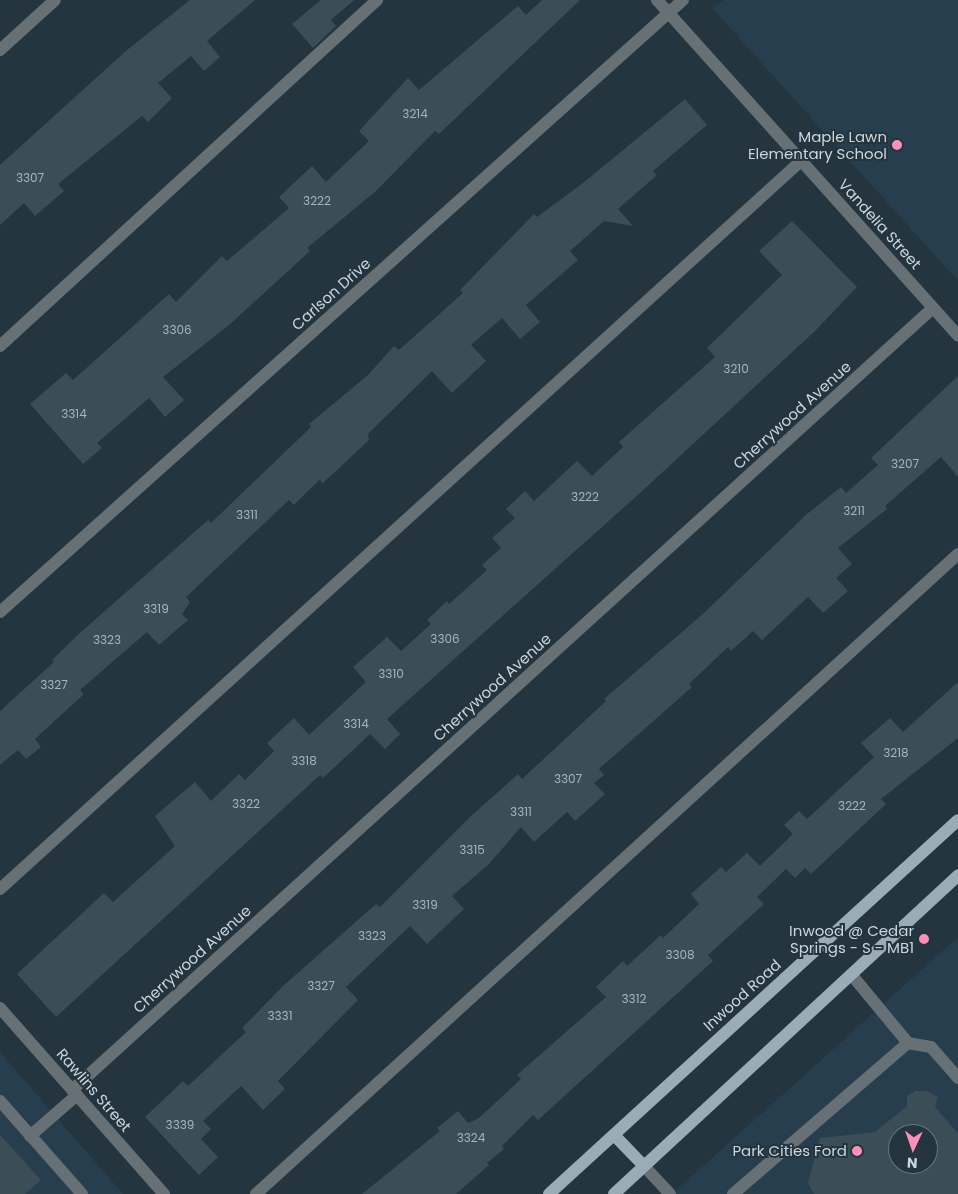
<!DOCTYPE html>
<html>
<head>
<meta charset="utf-8">
<style>
  body { margin:0 }
  #map { position:relative; width:958px; height:1194px; overflow:hidden; background:#24353f; font-family:Poppins,sans-serif }
  div>[style] { position:absolute }
  .built>* { inset:0; background:#263e4d }
  .building>* { inset:0; background:#3b4d57 }
  .minor>* { height:12px; margin:-6px; padding:0 6px; transform-origin:6px; border-radius:6px; background:#677075 }
  .major>* { height:12px; margin:-6px; padding:0 6px; transform-origin:6px; border-radius:6px; background:#9bacb6 }
  .dots>* { width:14px; height:14px; translate:-50% -50%; box-sizing:border-box; border:2px solid #24353f; border-radius:50% }
  span { translate:-50% -50%; white-space:nowrap; text-align:center; line-height:1.15; -webkit-text-stroke:4px #24353f; paint-order:stroke }
  .number-label { font-size:12px; color:#a7b3bb }
  .number-label span { -webkit-text-stroke-width:0 }
  .poi-label { font-size:15px; color:#cbd5dc }
  .right { translate:-100% -50%; text-align:right }
  .street-label { font-size:15px; color:#cbd5dc }
  .north { position:absolute; left:888px; top:1124px; width:50px; height:50px; box-sizing:border-box; background:#24353f; border:1px solid #67757e; border-radius:50%; rotate:183deg; font-size:14px; font-weight:700; line-height:20px; text-align:center; color:#cbd5dc }
  .north::after { content:''; display:block; margin:auto; width:18px; height:22px; background:#ff8eba; clip-path:polygon(50% 0,100% 100%,50% 72%,0 100%) }
</style>
</head>
<body>
<div id="map">
  <div class="built">
    <i style="clip-path:polygon(723px 0,958px 0,958px 281px,713px 9px)"></i>
    <i style="clip-path:polygon(evenodd,958px 937px,958px 1194px,672px 1194px,958px 937px,898px 1134px,928px 1134px,928px 1164px,898px 1164px,898px 1134px)"></i>
    <i style="clip-path:polygon(0 1052px,123px 1194px,0 1194px)"></i>
  </div>
  <div class="building">
    <i style="clip-path:polygon(190px 0,255px 0,207px 41px,220px 57px,204px 71px,191px 56px,158px 83px,172px 98px,148px 122px,142px 116px,58px 184px,64px 191px,35px 216px,24px 203px,0 225px,0 165px,127px 50px)"></i>
    <i style="clip-path:polygon(321px 0,354px 0,331px 20px,336px 26px,313px 48px,292px 24px)"></i>
    <i style="clip-path:polygon(542px 0,580px 0,439px 134px,435px 131px,376px 191px,307px 248px,310px 251px,229px 325px,163px 377px,184px 400px,165px 417px,149px 398px,97px 443px,102px 448px,83px 464px,30px 404px,66px 373px,73px 380px,169px 294px,176px 302px,222px 256px,227px 261px,289px 208px,279px 197px,312px 166px,326px 182px,369px 141px,359px 131px,408px 78px,419px 90px,518px 6px,526px 15px)"></i>
    <i style="clip-path:polygon(685px 99px,707px 125px,653px 171px,657px 175px,618px 209px,633px 226px,604px 221px,570px 251px,578px 260px,526px 305px,540px 322px,520px 339px,502px 318px,471px 345px,486px 361px,452px 393px,432px 371px,368px 434px,369px 440px,323px 483px,319px 480px,294px 505px,289px 500px,186px 597px,190px 602px,182px 614px,188px 620px,159px 645px,147px 632px,80px 690px,84px 694px,35px 739px,41px 747px,26px 759px,18px 750px,0 765px,0 711px,54px 662px,52px 660px,81px 632px,208px 520px,211px 523px,311px 427px,309px 424px,368px 375px,394px 346px,399px 350px,463px 293px,460px 290px,534px 214px,537px 217px,583px 183px)"></i>
    <i style="clip-path:polygon(792px 221px,857px 287px,815px 331px,640px 493px,387px 719px,400px 734px,385px 749px,370px 734px,323px 778px,320px 775px,56px 1017px,17px 974px,104px 893px,113px 902px,175px 846px,155px 816px,195px 782px,211px 801px,239px 774px,245px 780px,274px 751px,267px 743px,294px 718px,309px 735px,366px 682px,353px 667px,387px 637px,401px 651px,431px 624px,427px 620px,447px 601px,449px 604px,487px 570px,482px 565px,501px 548px,492px 538px,515px 518px,506px 509px,525px 491px,534px 501px,577px 461px,592px 476px,623px 447px,619px 442px,715px 357px,707px 348px,782px 275px,759px 251px)"></i>
    <i style="clip-path:polygon(958px 376px,958px 477px,941px 457px,885px 506px,887px 509px,838px 548px,852px 564px,836px 578px,848px 591px,823px 613px,808px 597px,762px 640px,753px 631px,731px 651px,728px 647px,689px 684px,692px 687px,599px 769px,604px 775px,594px 783px,605px 794px,575px 821px,567px 812px,534px 842px,521px 827px,489px 864px,452px 896px,464px 909px,427px 944px,410px 926px,346px 987px,358px 1000px,278px 1081px,285px 1089px,263px 1110px,241px 1086px,203px 1121px,211px 1129px,201px 1139px,218px 1157px,199px 1175px,145px 1117px,183px 1081px,188px 1086px,246px 1032px,242px 1028px,283px 986px,376px 904px,380px 907px,471px 816px,518px 774px,522px 779px,606px 701px,604px 699px,704px 613px,807px 514px,841px 487px,846px 493px,878px 465px,871px 458px)"></i>
    <i style="clip-path:polygon(958px 682px,958px 738px,881px 799px,886px 804px,811px 874px,805px 868px,795px 878px,786px 869px,757px 897px,764px 904px,708px 955px,713px 961px,538px 1120px,533px 1115px,502px 1146px,504px 1149px,487px 1163px,489px 1165px,456px 1194px,362px 1194px,440px 1131px,437px 1128px,458px 1111px,468px 1123px,479px 1118px,521px 1079px,517px 1075px,606px 997px,596px 987px,623px 961px,627px 966px,661px 935px,663px 938px,699px 904px,691px 894px,721px 867px,726px 872px,747px 853px,760px 866px,793px 834px,784px 825px,799px 811px,807px 819px,874px 757px,861px 743px,890px 718px,903px 732px)"></i>
    <i style="clip-path:polygon(evenodd,916px 1091px,927px 1091px,938px 1097px,935px 1107px,958px 1133px,958px 1194px,814px 1194px,808px 1183px,820px 1138px,875px 1132px,907px 1106px,907px 1096px,916px 1091px,898px 1134px,928px 1134px,928px 1164px,898px 1164px,898px 1134px)"></i>
    <i style="clip-path:polygon(0 1135px,41px 1180px,25px 1194px,0 1194px)"></i>
  </div>
  <div class="minor">
    <i style="left:657px;top:0;width:451px;rotate:48.1deg"></i>
    <i style="left:0;top:50px;width:74px;rotate:-42.3deg"></i>
    <i style="left:0;top:346px;width:512px;rotate:-42.54deg"></i>
    <i style="left:0;top:612px;width:917px;rotate:-41.86deg"></i>
    <i style="left:0;top:889px;width:1084px;rotate:-42.27deg"></i>
    <i style="left:0;top:1008px;width:248px;rotate:48.6deg"></i>
    <i style="left:908px;top:1043px;width:23px;rotate:10deg"></i>
    <i style="left:931px;top:1047px;width:41px;rotate:48.9deg"></i>
    <i style="left:72px;top:1090px;width:1163px;rotate:-42.25deg"></i>
    <i style="left:0;top:1101px;width:124px;rotate:48.6deg"></i>
    <i style="left:30px;top:1136px;width:62px;rotate:-41.1deg"></i>
    <i style="left:644px;top:1166px;width:38px;rotate:47deg"></i>
    <i style="left:256px;top:1194px;width:950px;rotate:-42.35deg"></i>
    <i style="left:733px;top:1194px;width:231px;rotate:-40.8deg"></i>
    <i style="left:908px;top:1043px;width:89px;rotate:-129.6deg"></i>
  </div>
  <div class="major">
    <i style="left:614px;top:1135px;width:43px;rotate:45.9deg"></i>
    <i style="left:549px;top:1194px;width:554px;rotate:-42.44deg"></i>
    <i style="left:614px;top:1194px;width:469px;rotate:-42.8deg"></i>
  </div>
  <div class="dots">
    <i style="left:897px;top:145px;background:#ff8eba"></i>
    <i style="left:924px;top:939px;background:#ff8eba"></i>
    <i style="left:857px;top:1151px;background:#ff8eba"></i>
  </div>
  <div class="number-label">
    <span style="left:415px;top:114px">3214</span>
    <span style="left:30px;top:178px">3307</span>
    <span style="left:317px;top:201px">3222</span>
    <span style="left:177px;top:330px">3306</span>
    <span style="left:736px;top:369px">3210</span>
    <span style="left:74px;top:414px">3314</span>
    <span style="left:905px;top:464px">3207</span>
    <span style="left:585px;top:497px">3222</span>
    <span style="left:854px;top:511px">3211</span>
    <span style="left:247px;top:515px">3311</span>
    <span style="left:156px;top:609px">3319</span>
    <span style="left:445px;top:639px">3306</span>
    <span style="left:107px;top:640px">3323</span>
    <span style="left:391px;top:674px">3310</span>
    <span style="left:54px;top:685px">3327</span>
    <span style="left:356px;top:724px">3314</span>
    <span style="left:896px;top:753px">3218</span>
    <span style="left:304px;top:761px">3318</span>
    <span style="left:568px;top:779px">3307</span>
    <span style="left:246px;top:804px">3322</span>
    <span style="left:852px;top:806px">3222</span>
    <span style="left:521px;top:812px">3311</span>
    <span style="left:472px;top:850px">3315</span>
    <span style="left:425px;top:905px">3319</span>
    <span style="left:372px;top:936px">3323</span>
    <span style="left:680px;top:955px">3308</span>
    <span style="left:321px;top:986px">3327</span>
    <span style="left:634px;top:999px">3312</span>
    <span style="left:280px;top:1016px">3331</span>
    <span style="left:180px;top:1125px">3339</span>
    <span style="left:471px;top:1138px">3324</span>
  </div>
  <div class="poi-label">
    <span class="right" style="left:887px;top:145px">Maple Lawn<br>Elementary School</span>
    <span class="right" style="left:914px;top:939px">Inwood @ Cedar<br>Springs - S - MB1</span>
    <span class="right" style="left:847px;top:1151px">Park Cities Ford</span>
  </div>
  <div class="street-label">
    <span style="left:880px;top:224px;rotate:48deg">Vandelia Street</span>
    <span style="left:331px;top:294px;rotate:-42deg">Carlson Drive</span>
    <span style="left:792px;top:415px;rotate:-42deg">Cherrywood Avenue</span>
    <span style="left:492px;top:687px;rotate:-42deg">Cherrywood Avenue</span>
    <span style="left:192px;top:959px;rotate:-42deg">Cherrywood Avenue</span>
    <span style="left:742px;top:995px;rotate:-42deg">Inwood Road</span>
    <span style="left:94px;top:1090px;rotate:49deg">Rawlins Street</span>
  </div>
  <div class="north">N</div>
</div>
</body>
</html>
